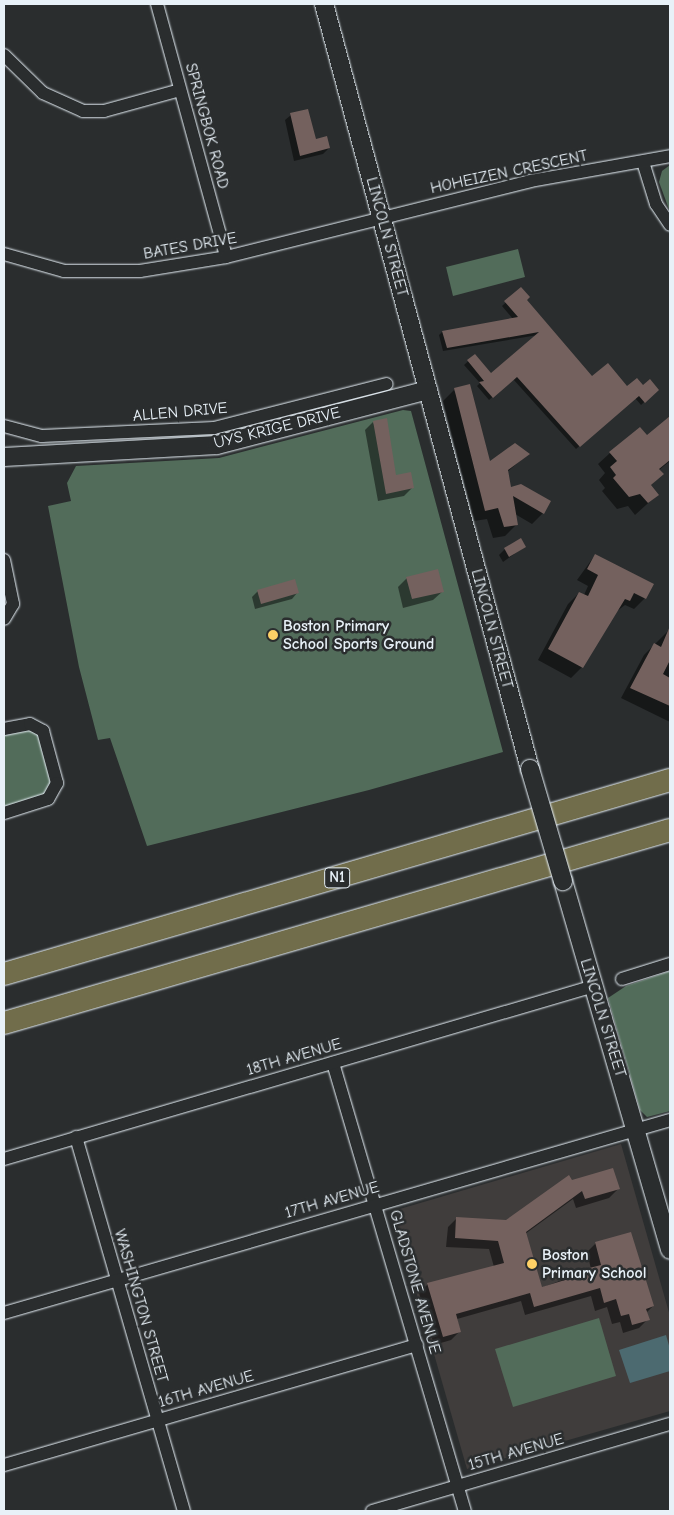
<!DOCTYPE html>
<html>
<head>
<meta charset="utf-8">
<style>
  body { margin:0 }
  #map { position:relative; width:674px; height:1515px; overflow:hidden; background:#2a2d2e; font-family:"Comic Neue",sans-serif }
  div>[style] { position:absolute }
  .built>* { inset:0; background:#403d3c }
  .green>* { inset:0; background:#526c5a }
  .water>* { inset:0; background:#4c6a70 }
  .shadow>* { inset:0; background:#0007 }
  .building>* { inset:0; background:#74615e }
  .roads { filter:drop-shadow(0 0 1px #e8f1f8) drop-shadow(0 0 1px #e8f1f8) }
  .street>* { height:12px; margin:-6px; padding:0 6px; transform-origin:6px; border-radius:6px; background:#2a2d2e }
  .secondary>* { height:18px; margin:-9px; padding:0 9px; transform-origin:9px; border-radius:9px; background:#2a2d2e }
  .highway>* { height:22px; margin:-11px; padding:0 11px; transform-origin:11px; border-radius:11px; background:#716d4b }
  .bridges { filter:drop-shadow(0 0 1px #e8f1f8) drop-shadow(0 0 1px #e8f1f8) }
  .secondary-bridge>* { height:18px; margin:-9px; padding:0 9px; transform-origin:9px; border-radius:9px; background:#2a2d2e }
  .dots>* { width:14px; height:14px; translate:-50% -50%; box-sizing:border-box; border:2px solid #2a2d2e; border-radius:50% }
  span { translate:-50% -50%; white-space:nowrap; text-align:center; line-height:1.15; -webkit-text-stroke:5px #2a2d2e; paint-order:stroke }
  .shield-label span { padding:1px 4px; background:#2a2d2e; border:1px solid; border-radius:4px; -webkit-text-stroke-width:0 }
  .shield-label { font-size:15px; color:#e8f1f8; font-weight:700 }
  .street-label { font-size:16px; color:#e8f1f8 }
  .poi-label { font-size:16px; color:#e8f1f8; font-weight:700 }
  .left { translate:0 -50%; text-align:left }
  .frame { position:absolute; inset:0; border:5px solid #e8f1f8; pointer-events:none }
</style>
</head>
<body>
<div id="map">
  <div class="built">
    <i style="clip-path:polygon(621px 1144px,670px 1316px,670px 1411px,467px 1469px,393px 1211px)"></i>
  </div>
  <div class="green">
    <i style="clip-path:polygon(670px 165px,670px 212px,659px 182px,662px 171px)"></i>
    <i style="clip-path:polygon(518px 249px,525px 277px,453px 296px,446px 267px)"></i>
    <i style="clip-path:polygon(403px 410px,411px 411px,503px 752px,369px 790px,147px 846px,110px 738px,98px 740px,79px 667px,48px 506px,71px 501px,67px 483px,76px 466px,219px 458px)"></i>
    <i style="clip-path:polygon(29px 730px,39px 735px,52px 783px,46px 794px,4px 807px,4px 734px)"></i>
    <i style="clip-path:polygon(670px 971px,670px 1111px,647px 1117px,640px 1110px,608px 998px,626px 986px)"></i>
    <i style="clip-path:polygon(599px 1318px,616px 1376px,513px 1407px,495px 1349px)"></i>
  </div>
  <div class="water">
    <i style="clip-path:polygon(666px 1335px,670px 1349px,670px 1371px,630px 1383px,619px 1350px)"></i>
  </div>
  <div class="shadow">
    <i style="clip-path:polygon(291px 115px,315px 141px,329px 148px,323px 154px,294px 161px,285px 120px)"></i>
    <i style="clip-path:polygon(521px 289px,525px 300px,592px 378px,626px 388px,643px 386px,657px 390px,641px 405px,635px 398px,576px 449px,513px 379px,489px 400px,477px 386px,480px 383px,464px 365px,475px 355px,491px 374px,538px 335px,443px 351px,439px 335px,442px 332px,513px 319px,502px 306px)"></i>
    <i style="clip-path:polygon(454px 390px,490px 463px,528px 454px,507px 472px,510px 488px,543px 513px,532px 524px,515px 514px,516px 525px,505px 536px,493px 538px,487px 519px,474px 521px,443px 401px)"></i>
    <i style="clip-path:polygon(668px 420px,670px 461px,659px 470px,662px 474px,650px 486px,657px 495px,635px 515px,628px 506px,617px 509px,602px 491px,605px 488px,599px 480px,605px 473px,598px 464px,610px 453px,647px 437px)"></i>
    <i style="clip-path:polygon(373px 422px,395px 477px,412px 488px,404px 496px,378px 501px,365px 430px)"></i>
    <i style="clip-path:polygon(524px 547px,503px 562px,499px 555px,505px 549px)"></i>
    <i style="clip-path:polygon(595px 555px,645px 598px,634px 609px,625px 605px,617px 611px,582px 667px,571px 678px,538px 660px,568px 604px,579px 593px,584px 595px,588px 586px,577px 580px)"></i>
    <i style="clip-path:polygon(407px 578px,443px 591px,433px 600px,403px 608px,398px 587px)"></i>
    <i style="clip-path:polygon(258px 591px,297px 593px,292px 599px,255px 609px,252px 597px)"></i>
    <i style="clip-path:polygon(670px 629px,670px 722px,621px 698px,644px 655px)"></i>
    <i style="clip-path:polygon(571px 1181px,618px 1189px,609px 1198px,576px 1208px,573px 1199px,525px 1234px,541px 1288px,591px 1269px,587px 1252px,596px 1243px,653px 1306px,646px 1313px,648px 1319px,639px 1328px,623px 1333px,620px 1322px,612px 1324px,607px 1307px,595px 1311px,591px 1296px,525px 1315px,521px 1301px,457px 1319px,460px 1331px,451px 1340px,434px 1345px,419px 1293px,428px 1284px,494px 1267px,489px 1249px,446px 1247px,448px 1227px,457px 1218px,507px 1221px)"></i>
  </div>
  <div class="building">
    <i style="clip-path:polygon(308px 109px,316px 139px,327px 136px,330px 148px,300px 156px,290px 113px)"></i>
    <i style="clip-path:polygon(521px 287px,530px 297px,527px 300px,592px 376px,608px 363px,627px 386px,637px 378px,643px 385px,650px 379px,659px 390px,645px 403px,639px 396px,580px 447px,517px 377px,493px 398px,479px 382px,484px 381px,467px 360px,475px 354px,491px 373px,539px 332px,447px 348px,442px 331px,518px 317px,504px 301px)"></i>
    <i style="clip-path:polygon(470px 384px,490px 461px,515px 443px,530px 454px,508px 470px,511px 487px,521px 484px,551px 501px,544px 514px,513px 496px,518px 525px,504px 527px,498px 508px,485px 511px,454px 388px)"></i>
    <i style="clip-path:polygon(670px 416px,670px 460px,659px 469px,664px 474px,651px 485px,659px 495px,648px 503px,640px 494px,629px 497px,613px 478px,616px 475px,610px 467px,617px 461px,609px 452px,640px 427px,647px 435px)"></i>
    <i style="clip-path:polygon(387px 418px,396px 475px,411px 472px,414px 488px,386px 494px,373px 421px)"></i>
    <i style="clip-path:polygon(521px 538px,526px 547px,509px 557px,504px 548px)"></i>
    <i style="clip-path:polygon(595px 554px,654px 584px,646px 599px,634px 593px,630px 601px,625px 599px,583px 668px,548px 649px,579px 592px,588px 596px,598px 575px,587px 569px)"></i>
    <i style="clip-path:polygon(438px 569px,444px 592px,412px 599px,406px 577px)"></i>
    <i style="clip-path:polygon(295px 579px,299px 593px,261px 604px,257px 590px)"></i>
    <i style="clip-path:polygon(670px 626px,670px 660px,663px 674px,670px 678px,670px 706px,630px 688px,654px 643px,661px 647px)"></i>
    <i style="clip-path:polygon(613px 1168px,620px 1189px,585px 1199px,582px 1191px,526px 1232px,542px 1287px,575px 1277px,574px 1272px,601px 1265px,595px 1242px,631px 1232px,654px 1306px,646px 1309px,650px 1320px,632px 1325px,629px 1314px,621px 1316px,616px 1299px,604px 1303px,600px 1288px,534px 1307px,530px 1293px,456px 1314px,461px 1332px,443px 1337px,427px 1283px,504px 1263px,498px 1241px,455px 1238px,456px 1217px,506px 1220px,569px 1175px,572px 1180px)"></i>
  </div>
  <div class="roads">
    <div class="street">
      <i style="left:157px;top:4px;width:262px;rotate:74.7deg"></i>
      <i style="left:4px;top:55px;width:54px;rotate:44.3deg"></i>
      <i style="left:43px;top:93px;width:44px;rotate:24.2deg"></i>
      <i style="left:83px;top:111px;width:21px"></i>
      <i style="left:104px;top:111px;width:79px;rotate:-15.4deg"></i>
      <i style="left:643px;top:162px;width:44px;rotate:72.8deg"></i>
      <i style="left:656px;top:204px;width:25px;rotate:56deg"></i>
      <i style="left:4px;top:254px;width:62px;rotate:15.8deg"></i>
      <i style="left:64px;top:271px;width:76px"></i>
      <i style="left:140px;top:271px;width:87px;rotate:-9.2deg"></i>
      <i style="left:226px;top:257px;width:313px;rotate:-14deg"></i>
      <i style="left:530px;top:181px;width:142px;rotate:-10.1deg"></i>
      <i style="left:4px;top:426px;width:39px;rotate:15deg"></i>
      <i style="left:42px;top:436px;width:172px;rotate:-2.7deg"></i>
      <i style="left:214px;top:428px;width:178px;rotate:-14.3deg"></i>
      <i style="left:4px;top:560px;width:45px;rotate:78.4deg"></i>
      <i style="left:13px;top:604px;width:17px;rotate:121deg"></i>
      <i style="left:4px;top:729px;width:26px;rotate:-11deg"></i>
      <i style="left:30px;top:724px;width:15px;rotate:28deg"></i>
      <i style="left:43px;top:731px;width:54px;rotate:74.9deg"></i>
      <i style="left:57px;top:783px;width:18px;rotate:119deg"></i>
      <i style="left:48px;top:799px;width:46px;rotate:162.3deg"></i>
      <i style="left:622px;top:979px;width:50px;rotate:-17.4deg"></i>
      <i style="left:333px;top:1063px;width:467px;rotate:73.6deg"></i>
      <i style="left:76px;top:1137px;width:389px;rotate:73.9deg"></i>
      <i style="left:4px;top:1159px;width:615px;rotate:-16.34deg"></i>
      <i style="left:4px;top:1313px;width:693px;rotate:-16.16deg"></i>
      <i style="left:4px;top:1465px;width:430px;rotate:-16.2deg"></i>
      <i style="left:372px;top:1511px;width:310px;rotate:-16.3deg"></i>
    </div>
    <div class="secondary">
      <i style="left:324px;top:4px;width:792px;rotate:74.93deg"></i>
      <i style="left:4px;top:457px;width:213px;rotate:-3.2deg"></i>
      <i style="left:217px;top:445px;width:218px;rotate:-14.6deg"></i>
      <i style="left:563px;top:881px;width:384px;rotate:73.8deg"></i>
    </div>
    <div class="highway">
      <i style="left:4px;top:974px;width:694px;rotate:-16.24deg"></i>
      <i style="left:4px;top:1023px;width:693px;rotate:-16.16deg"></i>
    </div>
  </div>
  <div class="bridges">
    <div class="secondary-bridge">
      <i style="left:530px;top:769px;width:117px;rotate:73.6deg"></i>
    </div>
  </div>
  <div class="dots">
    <i style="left:273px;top:635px;background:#ffd166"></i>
    <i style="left:532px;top:1264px;background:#ffd166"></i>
  </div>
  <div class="shield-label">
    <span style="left:337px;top:878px">N1</span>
  </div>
  <div class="street-label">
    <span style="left:207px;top:126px;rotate:75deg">SPRINGBOK ROAD</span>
    <span style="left:509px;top:172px;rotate:-12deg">HOHEIZEN CRESCENT</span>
    <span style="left:387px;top:237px;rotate:75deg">LINCOLN STREET</span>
    <span style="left:190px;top:246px;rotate:-10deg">BATES DRIVE</span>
    <span style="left:180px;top:412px;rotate:-5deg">ALLEN DRIVE</span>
    <span style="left:277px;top:428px;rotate:-14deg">UYS KRIGE DRIVE</span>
    <span style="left:492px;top:629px;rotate:75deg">LINCOLN STREET</span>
    <span style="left:603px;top:1018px;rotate:73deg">LINCOLN STREET</span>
    <span style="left:294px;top:1057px;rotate:-16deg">18TH AVENUE</span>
    <span style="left:332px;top:1200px;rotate:-16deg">17TH AVENUE</span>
    <span style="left:415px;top:1282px;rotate:74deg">GLADSTONE AVENUE</span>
    <span style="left:141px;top:1306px;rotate:74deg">WASHINGTON STREET</span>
    <span style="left:206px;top:1389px;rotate:-16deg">16TH AVENUE</span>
    <span style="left:516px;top:1452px;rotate:-16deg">15TH AVENUE</span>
  </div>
  <div class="poi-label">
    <span class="left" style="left:283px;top:635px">Boston Primary<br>School Sports Ground</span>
    <span class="left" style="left:542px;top:1264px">Boston<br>Primary School</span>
  </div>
  <div class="frame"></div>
</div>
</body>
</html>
